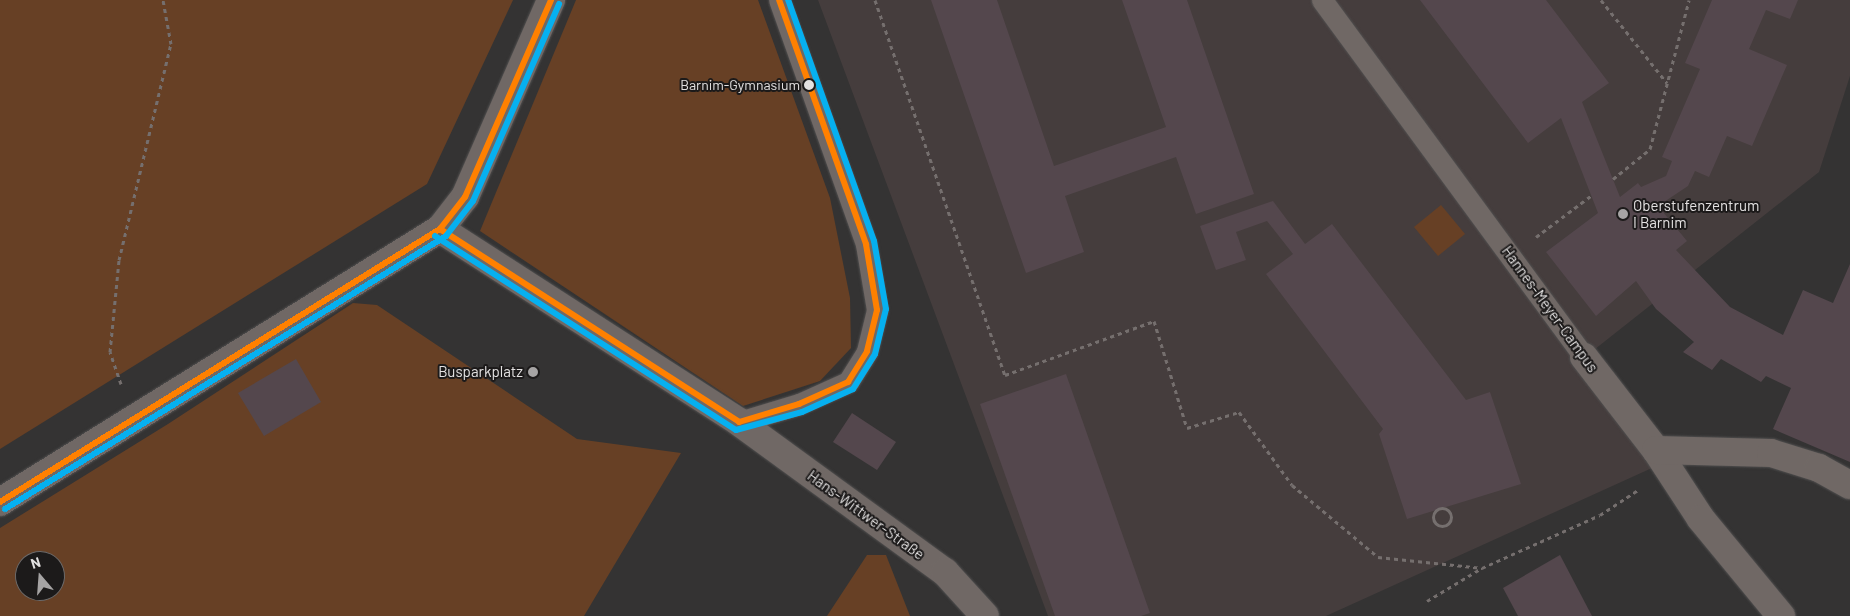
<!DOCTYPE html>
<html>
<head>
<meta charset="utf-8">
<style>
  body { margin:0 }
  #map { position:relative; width:1850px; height:616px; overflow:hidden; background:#343333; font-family:Barlow,sans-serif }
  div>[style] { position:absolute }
  .built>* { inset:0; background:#453d3d }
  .green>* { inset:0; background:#674025 }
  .building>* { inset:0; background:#54474d }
  .path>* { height:3px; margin-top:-1.5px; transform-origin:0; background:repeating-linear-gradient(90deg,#756f6e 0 4px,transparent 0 8px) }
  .path>.ring { margin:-1.5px; padding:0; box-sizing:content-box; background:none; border:3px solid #756f6e; border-radius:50% }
  .roads { filter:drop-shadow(0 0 1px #504f4f) drop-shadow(0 0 1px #504f4f) }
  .lane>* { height:21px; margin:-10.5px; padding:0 10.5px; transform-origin:10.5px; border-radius:10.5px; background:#706865 }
  .street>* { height:28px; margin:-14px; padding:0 14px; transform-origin:14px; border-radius:14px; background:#706865 }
  .bus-1>* { height:6px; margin:-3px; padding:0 3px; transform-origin:3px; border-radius:3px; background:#ff8000 }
  .bus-2>* { height:6px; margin:-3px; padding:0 3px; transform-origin:3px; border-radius:3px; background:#06b0f0 }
  .dots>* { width:14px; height:14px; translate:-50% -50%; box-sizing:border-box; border:2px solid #1c1a1a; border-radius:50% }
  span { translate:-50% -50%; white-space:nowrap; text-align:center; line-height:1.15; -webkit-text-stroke:4px #1c1a1a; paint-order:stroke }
  .bus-label { font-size:14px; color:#e3e1e1 }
  .right { translate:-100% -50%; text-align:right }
  .poi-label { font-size:15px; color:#e3e1e1 }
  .left { translate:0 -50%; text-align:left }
  .street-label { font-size:15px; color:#e3e1e1 }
  .north { position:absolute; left:15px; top:551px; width:50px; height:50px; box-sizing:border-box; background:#1c1a1a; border:1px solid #6c6a6a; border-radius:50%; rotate:342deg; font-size:14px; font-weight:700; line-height:20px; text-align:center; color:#e3e1e1 }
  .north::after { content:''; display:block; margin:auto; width:18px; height:22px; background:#a6a4a4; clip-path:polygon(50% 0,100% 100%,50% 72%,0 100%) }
</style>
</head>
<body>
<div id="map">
  <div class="built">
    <i style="clip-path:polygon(818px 0,1850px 0,1850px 76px,1819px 172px,1585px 357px,1674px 458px,1326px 616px,1048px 616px)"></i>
  </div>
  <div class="green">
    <i style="clip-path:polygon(0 0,513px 0,427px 184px,0 449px)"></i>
    <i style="clip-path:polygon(576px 0,758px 0,830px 198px,850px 298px,851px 348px,820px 381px,743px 406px,480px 231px)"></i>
    <i style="clip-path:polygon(1441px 205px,1465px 234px,1438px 256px,1414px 227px)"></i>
    <i style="clip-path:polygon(evenodd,353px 303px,377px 305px,577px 439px,681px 453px,584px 616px,0 616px,0 528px,168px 424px,353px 303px,25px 561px,55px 561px,55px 591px,25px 591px,25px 561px)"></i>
    <i style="clip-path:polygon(867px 555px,886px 555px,910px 616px,827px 616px)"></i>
  </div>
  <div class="building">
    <i style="clip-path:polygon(931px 0,997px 0,1054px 166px,1166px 127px,1122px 0,1187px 0,1254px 194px,1196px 214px,1176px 157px,1065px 196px,1084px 252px,1026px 273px)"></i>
    <i style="clip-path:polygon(1420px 0,1546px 0,1609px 83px,1582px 102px,1620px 197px,1638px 183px,1641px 187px,1666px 176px,1672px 161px,1662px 157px,1700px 69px,1685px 63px,1712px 0,1798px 0,1790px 19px,1766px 10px,1749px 49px,1787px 65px,1752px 146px,1727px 136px,1709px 177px,1695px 171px,1688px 186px,1658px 206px,1687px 241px,1676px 250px,1730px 307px,1783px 335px,1803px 290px,1833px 303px,1850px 264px,1850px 462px,1773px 429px,1791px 388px,1766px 376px,1761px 382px,1721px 359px,1712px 370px,1683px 352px,1694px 342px,1656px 309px,1636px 281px,1596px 316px,1546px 252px,1598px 213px,1561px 118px,1528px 143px)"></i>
    <i style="clip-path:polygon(1273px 201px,1305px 244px,1332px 224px,1466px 400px,1490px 392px,1521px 484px,1407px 519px,1379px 434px,1383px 429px,1266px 274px,1293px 254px,1267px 221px,1236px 232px,1246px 260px,1216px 270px,1200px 226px)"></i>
    <i style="clip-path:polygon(296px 359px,321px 402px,264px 436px,238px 393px)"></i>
    <i style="clip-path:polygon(1066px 374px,1150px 613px,1141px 616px,1055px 616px,980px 404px)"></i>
    <i style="clip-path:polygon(852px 413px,896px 442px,877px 470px,833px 442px)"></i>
    <i style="clip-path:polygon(1560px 555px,1592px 616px,1518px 616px,1503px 588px)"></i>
  </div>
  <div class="path">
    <i style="left:875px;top:0;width:397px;rotate:70.9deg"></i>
    <i style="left:1005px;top:375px;width:158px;rotate:-19.9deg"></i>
    <i style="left:1154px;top:321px;width:112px;rotate:72.9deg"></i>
    <i style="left:1187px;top:428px;width:54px;rotate:-17.1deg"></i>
    <i style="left:1239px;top:412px;width:90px;rotate:54deg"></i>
    <i style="left:1292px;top:485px;width:112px;rotate:39.9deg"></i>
    <i style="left:1378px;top:557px;width:105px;rotate:6deg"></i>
    <i style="left:1482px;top:568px;width:129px;rotate:-24.2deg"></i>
    <i style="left:1600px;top:515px;width:45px;rotate:-33.3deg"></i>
    <i style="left:1601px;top:0;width:106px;rotate:51.5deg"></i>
    <i style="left:1613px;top:179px;width:48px;rotate:-39deg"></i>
    <i style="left:1650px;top:149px;width:154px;rotate:-75.3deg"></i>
    <i style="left:1536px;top:237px;width:70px;rotate:-36.9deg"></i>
    <i style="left:121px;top:384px;width:34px;rotate:-109deg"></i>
    <i style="left:110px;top:352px;width:92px;rotate:-84.4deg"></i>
    <i style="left:119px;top:260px;width:222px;rotate:-76.5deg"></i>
    <i style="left:171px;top:44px;width:45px;rotate:-100.3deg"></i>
    <i class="ring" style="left:1433px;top:508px;width:15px;height:15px"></i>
    <i style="left:1427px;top:601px;width:64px;rotate:-31deg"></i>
  </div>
  <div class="roads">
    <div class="lane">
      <i style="left:1322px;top:0;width:443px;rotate:53.7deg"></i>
      <i style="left:739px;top:422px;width:63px;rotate:-16.7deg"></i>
      <i style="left:799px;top:404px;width:54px;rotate:-24.2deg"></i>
      <i style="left:848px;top:382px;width:36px;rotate:-58deg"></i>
      <i style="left:867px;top:351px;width:42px;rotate:-76.3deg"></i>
      <i style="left:877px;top:310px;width:67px;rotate:-99.5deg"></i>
      <i style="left:866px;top:244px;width:259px;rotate:-109.6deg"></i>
    </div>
    <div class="street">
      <i style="left:440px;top:229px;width:356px;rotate:32.8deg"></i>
      <i style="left:739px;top:422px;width:255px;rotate:36.1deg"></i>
      <i style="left:945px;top:572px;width:59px;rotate:47.7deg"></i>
      <i style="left:1584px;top:357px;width:118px;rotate:52.3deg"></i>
      <i style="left:1656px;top:450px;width:82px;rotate:56.9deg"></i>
      <i style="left:1701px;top:519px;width:126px;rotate:50.5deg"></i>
      <i style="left:1656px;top:450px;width:115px;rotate:1.5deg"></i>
      <i style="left:1771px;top:453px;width:50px;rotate:17.4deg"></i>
      <i style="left:1819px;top:468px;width:35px;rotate:29deg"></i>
      <i style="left:0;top:502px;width:518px;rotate:-31.82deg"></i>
      <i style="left:440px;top:229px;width:41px;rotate:-52deg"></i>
      <i style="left:465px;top:197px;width:215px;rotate:-66.4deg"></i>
    </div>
  </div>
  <div class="bus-1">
    <i style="left:440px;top:229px;width:356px;rotate:32.8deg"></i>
    <i style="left:739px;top:422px;width:63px;rotate:-16.7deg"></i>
    <i style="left:799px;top:404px;width:54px;rotate:-24.2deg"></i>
    <i style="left:848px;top:382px;width:36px;rotate:-58deg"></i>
    <i style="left:867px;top:351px;width:42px;rotate:-76.3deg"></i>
    <i style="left:877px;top:310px;width:67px;rotate:-99.5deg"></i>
    <i style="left:866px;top:244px;width:259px;rotate:-109.6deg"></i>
    <i style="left:0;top:502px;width:518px;rotate:-31.82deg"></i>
    <i style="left:440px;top:229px;width:41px;rotate:-52deg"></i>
    <i style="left:465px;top:197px;width:215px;rotate:-66.4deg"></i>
  </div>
  <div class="bus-2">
    <i style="left:435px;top:236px;width:358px;rotate:32.8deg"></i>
    <i style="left:736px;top:430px;width:68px;rotate:-15.3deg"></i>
    <i style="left:802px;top:412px;width:56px;rotate:-24.3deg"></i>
    <i style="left:853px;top:389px;width:41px;rotate:-57.8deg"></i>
    <i style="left:875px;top:354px;width:46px;rotate:-76.3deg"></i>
    <i style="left:886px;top:309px;width:69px;rotate:-100deg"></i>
    <i style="left:874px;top:241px;width:256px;rotate:-109.6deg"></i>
    <i style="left:5px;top:509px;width:519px;rotate:-31.76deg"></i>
    <i style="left:446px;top:236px;width:44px;rotate:-52.4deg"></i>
    <i style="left:473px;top:201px;width:215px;rotate:-66.4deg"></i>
  </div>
  <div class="dots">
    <i style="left:809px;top:85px;background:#e3e1e1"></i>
    <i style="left:1623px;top:214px;background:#a6a4a4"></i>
    <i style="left:533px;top:372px;background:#a6a4a4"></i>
  </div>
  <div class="bus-label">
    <span class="right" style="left:800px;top:85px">Barnim-Gymnasium</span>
  </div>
  <div class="poi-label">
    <span class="left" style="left:1633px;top:214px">Oberstufenzentrum<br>I Barnim</span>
    <span class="right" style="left:523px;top:372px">Busparkplatz</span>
  </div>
  <div class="street-label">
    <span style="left:1550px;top:309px;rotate:54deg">Hannes-Meyer-Campus</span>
    <span style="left:866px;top:515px;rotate:36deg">Hans-Wittwer-Straße</span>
  </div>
  <div class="north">N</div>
</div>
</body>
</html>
